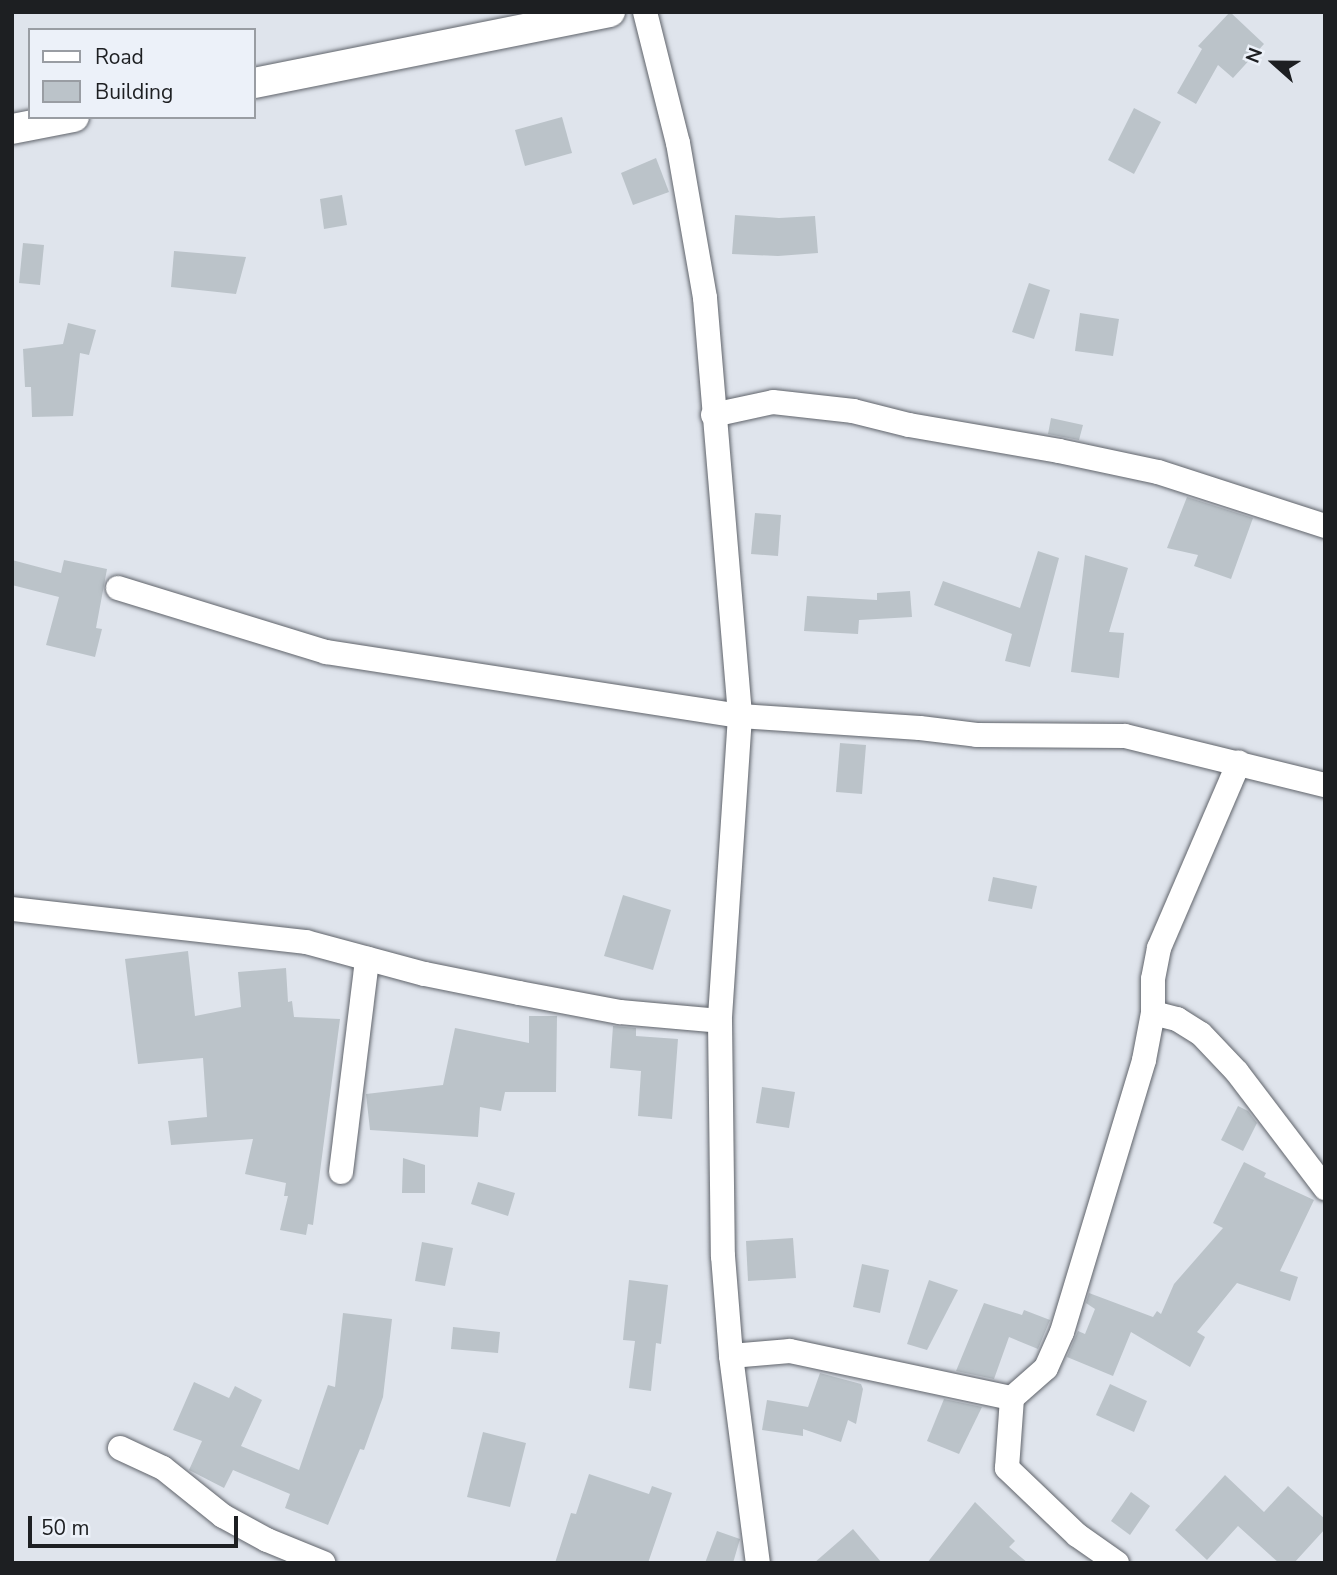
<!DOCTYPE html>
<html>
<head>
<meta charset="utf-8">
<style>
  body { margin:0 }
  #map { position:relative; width:1337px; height:1575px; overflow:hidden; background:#dfe4ec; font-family:"Nunito Sans",sans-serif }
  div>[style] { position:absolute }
  .building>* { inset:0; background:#bbc3c9 }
  .roads { filter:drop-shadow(0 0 2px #60646b) drop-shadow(0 0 2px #60646b) }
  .minor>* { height:24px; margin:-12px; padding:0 12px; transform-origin:12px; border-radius:12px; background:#fff }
  .tertiary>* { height:30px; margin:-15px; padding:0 15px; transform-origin:15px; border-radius:15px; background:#fff }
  span { translate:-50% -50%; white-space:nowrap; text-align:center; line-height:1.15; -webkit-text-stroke:7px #ecf1f9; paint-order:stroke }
  .frame { position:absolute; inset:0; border:14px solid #1d1f22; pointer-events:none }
  .legend { position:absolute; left:28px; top:28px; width:228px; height:91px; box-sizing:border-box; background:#ecf1f9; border:2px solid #999da3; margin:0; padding:9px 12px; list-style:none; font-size:21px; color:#1d1f22 }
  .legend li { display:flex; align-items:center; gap:14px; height:35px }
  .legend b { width:35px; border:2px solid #999da3 }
  .north { position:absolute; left:1239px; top:28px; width:70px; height:70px; -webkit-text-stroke:5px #ecf1f9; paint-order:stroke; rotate:291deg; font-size:19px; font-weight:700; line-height:28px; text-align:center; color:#1d1f22 }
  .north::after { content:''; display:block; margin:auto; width:24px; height:32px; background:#1d1f22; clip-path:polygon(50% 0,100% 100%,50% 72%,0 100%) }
  .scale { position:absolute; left:28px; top:1516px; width:210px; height:32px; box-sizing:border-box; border:4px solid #1d1f22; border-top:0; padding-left:9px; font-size:21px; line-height:24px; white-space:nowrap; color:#1d1f22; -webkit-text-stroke:5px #ecf1f9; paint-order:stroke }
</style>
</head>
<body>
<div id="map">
  <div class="building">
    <i style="clip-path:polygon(1230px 12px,1264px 44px,1233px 78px,1218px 65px,1196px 104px,1177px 93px,1202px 49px,1198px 46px)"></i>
    <i style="clip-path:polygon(1134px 108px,1161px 122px,1134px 174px,1108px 160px)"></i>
    <i style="clip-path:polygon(562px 117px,572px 153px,525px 166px,515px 130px)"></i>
    <i style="clip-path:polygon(656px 158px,669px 192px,633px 205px,621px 173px)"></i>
    <i style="clip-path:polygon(342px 195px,347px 225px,324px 229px,320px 199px)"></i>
    <i style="clip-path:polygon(735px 215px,779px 218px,815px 216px,818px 253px,778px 256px,732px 254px)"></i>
    <i style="clip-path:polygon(23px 243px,44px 245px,40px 285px,19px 283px)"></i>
    <i style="clip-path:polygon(174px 251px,246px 257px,236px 294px,171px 287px)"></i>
    <i style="clip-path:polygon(1029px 283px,1050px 290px,1034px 339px,1012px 332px)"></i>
    <i style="clip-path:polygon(1080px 313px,1119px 319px,1113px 356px,1075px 351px)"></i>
    <i style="clip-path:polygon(68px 323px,96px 330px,89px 355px,80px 353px,73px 416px,32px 417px,31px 387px,25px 387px,23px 349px,63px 344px)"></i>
    <i style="clip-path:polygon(1051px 418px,1083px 425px,1079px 440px,1048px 434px)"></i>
    <i style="clip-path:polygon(1187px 497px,1253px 518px,1231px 579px,1194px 566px,1198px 555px,1167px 548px)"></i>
    <i style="clip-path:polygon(755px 513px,781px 515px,778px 556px,751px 554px)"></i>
    <i style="clip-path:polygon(1038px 551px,1059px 558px,1030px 667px,1005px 661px,1012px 634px,934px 605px,943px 581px,1020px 608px)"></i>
    <i style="clip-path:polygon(1085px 555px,1128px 568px,1109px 632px,1124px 633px,1119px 678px,1071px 672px)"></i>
    <i style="clip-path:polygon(12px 560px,61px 573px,64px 560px,107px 569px,96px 628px,102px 629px,95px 657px,46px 645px,59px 597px,12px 585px)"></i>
    <i style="clip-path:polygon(910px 591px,912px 617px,859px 620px,858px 634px,804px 631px,807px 596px,877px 600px,877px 593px)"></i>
    <i style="clip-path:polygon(840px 743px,866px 745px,862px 794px,836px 792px)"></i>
    <i style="clip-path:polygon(993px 877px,1037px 886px,1032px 909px,988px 901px)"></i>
    <i style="clip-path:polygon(623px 895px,671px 910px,653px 970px,604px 956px)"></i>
    <i style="clip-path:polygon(188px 951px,195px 1016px,241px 1007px,238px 972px,286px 968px,288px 1002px,292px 1001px,294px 1017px,340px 1019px,313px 1225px,308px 1224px,306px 1235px,280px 1230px,288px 1196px,284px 1196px,286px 1183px,245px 1174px,253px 1139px,171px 1145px,168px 1121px,207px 1117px,203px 1058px,138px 1064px,125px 959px)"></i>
    <i style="clip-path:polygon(529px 1016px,557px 1016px,556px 1092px,505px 1092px,501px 1111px,480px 1107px,478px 1137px,370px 1130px,366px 1094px,443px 1085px,455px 1028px,529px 1043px)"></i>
    <i style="clip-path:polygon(613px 1026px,636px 1028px,636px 1036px,678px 1039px,672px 1119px,638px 1116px,641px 1071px,610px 1068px)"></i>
    <i style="clip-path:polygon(762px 1087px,795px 1092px,789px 1128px,756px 1123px)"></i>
    <i style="clip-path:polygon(1238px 1106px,1248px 1111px,1257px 1123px,1243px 1151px,1221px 1140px)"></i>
    <i style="clip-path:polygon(403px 1158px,425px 1165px,425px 1193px,402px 1193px)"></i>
    <i style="clip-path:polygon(1244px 1162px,1266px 1173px,1264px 1177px,1314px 1200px,1280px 1271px,1298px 1277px,1290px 1301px,1237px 1283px,1197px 1332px,1205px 1337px,1190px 1367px,1131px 1332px,1113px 1376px,1067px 1357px,1078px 1331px,1085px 1334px,1095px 1309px,1086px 1303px,1089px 1293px,1153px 1317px,1157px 1311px,1161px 1314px,1174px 1284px,1223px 1228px,1213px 1223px)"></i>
    <i style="clip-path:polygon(478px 1182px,515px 1193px,508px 1216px,471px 1204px)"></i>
    <i style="clip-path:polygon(793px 1238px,796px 1278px,748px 1281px,746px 1241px)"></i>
    <i style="clip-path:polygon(422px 1242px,453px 1248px,445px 1286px,415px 1281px)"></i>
    <i style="clip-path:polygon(862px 1264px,889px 1270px,880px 1313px,853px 1307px)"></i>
    <i style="clip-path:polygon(629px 1280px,668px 1285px,661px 1344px,656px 1343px,651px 1391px,629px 1388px,635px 1341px,623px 1340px)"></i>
    <i style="clip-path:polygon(929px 1280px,958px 1290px,927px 1350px,907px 1344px)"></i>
    <i style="clip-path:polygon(984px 1303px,1022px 1315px,1024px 1310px,1050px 1320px,1038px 1349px,1009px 1337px,994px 1379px,956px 1371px)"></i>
    <i style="clip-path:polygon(343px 1313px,392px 1319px,383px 1397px,364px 1450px,360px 1449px,328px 1525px,285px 1508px,290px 1494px,233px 1470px,224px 1488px,189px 1470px,202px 1441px,173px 1430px,194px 1382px,229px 1398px,235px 1386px,262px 1400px,241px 1446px,299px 1470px,328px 1385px,335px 1387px)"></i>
    <i style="clip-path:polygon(453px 1327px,500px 1332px,498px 1353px,451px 1349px)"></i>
    <i style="clip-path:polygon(820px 1373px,861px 1384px,863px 1389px,856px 1424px,848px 1420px,841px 1442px,803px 1429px,803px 1436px,762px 1430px,767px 1400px,808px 1407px)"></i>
    <i style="clip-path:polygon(1110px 1384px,1147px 1401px,1134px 1432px,1096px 1415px)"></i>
    <i style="clip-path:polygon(944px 1399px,982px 1407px,959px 1454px,927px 1441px)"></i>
    <i style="clip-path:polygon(483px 1432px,526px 1443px,510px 1507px,467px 1497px)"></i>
    <i style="clip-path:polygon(589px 1474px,649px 1494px,652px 1486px,672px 1493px,648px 1563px,555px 1563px,571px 1513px,576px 1514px)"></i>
    <i style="clip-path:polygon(1225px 1475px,1264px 1512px,1288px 1486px,1325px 1519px,1325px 1529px,1294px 1563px,1279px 1563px,1238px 1526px,1207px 1560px,1175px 1530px)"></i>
    <i style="clip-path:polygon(1131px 1492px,1150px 1506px,1130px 1535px,1111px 1521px)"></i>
    <i style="clip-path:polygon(975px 1502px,1015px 1541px,1009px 1547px,1028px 1563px,927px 1563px)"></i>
    <i style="clip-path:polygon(853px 1529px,882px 1563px,814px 1563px)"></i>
    <i style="clip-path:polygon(717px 1531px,740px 1539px,733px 1563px,705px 1563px)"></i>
  </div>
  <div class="roads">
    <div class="minor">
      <i style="left:645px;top:12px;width:135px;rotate:75.9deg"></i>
      <i style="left:678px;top:143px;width:157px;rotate:80.1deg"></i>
      <i style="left:705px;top:298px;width:419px;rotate:85.2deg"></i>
      <i style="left:740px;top:716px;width:306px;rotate:93.8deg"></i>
      <i style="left:720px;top:1021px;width:235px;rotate:89.3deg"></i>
      <i style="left:723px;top:1256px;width:100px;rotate:85.4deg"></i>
      <i style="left:731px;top:1356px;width:209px;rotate:82.6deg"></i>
      <i style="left:713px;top:415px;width:61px;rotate:-12.2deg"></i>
      <i style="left:773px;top:402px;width:81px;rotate:6.4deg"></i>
      <i style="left:853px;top:411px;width:58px;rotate:14deg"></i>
      <i style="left:909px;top:425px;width:152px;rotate:9.8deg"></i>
      <i style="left:1059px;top:451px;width:101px;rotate:12deg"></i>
      <i style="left:1158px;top:472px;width:176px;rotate:17.9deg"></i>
      <i style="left:118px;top:588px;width:218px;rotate:17.1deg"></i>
      <i style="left:326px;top:652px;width:419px;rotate:8.8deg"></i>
      <i style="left:740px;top:716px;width:180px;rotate:3.8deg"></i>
      <i style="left:920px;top:728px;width:57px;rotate:7deg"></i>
      <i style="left:977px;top:735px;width:148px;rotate:0.4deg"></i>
      <i style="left:1125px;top:736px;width:206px;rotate:13.8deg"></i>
      <i style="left:12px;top:909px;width:296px;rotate:6.4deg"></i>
      <i style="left:306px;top:942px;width:123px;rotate:15.1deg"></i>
      <i style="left:425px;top:974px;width:96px;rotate:11.4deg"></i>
      <i style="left:519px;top:993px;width:103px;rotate:10.7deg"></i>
      <i style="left:620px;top:1012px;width:100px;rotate:5.1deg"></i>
      <i style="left:1153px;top:1013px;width:25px;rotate:14deg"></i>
      <i style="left:1177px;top:1019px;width:28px;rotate:32deg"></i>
      <i style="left:1201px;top:1034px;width:52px;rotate:46.5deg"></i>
      <i style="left:1237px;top:1072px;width:146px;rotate:52.8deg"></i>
      <i style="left:341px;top:1172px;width:215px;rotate:-83deg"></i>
      <i style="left:731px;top:1356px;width:59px;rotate:-4.8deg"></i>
      <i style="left:790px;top:1351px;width:227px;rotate:12deg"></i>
      <i style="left:120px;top:1448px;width:47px;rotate:24.9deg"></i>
      <i style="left:163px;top:1468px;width:77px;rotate:38.7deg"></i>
      <i style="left:223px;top:1516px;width:50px;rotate:28.6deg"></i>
      <i style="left:267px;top:1540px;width:61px;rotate:22.3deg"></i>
      <i style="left:1117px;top:1563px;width:49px;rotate:-145deg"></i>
      <i style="left:1077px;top:1535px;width:97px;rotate:-136.3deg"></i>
      <i style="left:1007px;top:1468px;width:70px;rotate:-85.9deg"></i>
      <i style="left:1012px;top:1398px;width:45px;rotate:-41.4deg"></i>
      <i style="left:1046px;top:1368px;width:39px;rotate:-66deg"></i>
      <i style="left:1062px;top:1332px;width:284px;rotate:-73.2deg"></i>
      <i style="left:1144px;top:1060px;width:48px;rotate:-79.2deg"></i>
      <i style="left:1153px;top:1013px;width:34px;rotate:-90deg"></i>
      <i style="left:1153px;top:979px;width:32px;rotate:-79deg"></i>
      <i style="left:1159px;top:948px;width:202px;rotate:-66.7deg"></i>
    </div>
    <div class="tertiary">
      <i style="left:254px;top:83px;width:363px;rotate:-11.3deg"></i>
      <i style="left:12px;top:129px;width:63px;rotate:-11deg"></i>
    </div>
  </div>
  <div class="frame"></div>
  <ul class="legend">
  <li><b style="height:9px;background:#fff"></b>Road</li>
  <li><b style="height:19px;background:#bbc3c9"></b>Building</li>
  </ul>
  <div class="north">N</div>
  <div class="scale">50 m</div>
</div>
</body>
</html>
